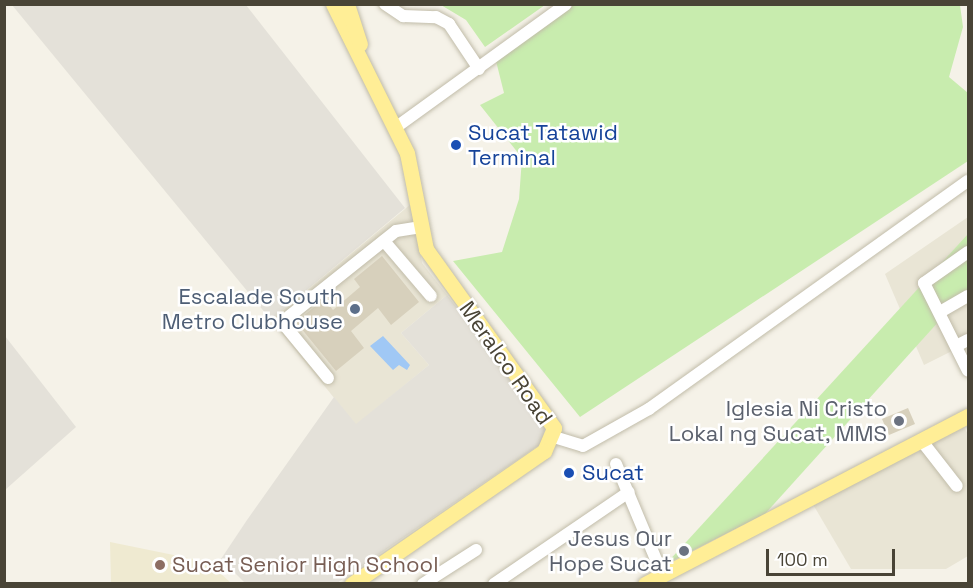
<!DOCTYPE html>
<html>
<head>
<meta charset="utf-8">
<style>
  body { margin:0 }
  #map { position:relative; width:973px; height:588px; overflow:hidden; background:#f5f2e8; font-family:"Space Grotesk",sans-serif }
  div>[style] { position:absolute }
  .residential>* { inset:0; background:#e9e5d5 }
  .industrial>* { inset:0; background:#e4e1d9 }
  .education>* { inset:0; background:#efead1 }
  .green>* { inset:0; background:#c8ecae }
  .water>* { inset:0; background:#a0c8f5 }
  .building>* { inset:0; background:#d7d0bc }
  .roads { filter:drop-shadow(0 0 2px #c1bca9) drop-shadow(0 0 2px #c1bca9) }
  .minor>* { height:12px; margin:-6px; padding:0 6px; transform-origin:6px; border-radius:6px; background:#fff }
  .major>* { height:15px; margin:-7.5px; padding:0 7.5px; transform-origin:7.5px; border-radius:7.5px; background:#ffee96 }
  .dots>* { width:16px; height:16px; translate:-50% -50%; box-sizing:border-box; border:3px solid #fff; border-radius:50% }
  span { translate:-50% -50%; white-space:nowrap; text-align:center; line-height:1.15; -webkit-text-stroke:5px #fff; paint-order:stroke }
  .transit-label { font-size:22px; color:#164399 }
  .left { translate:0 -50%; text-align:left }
  .service-label { font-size:22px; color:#4e5e75 }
  .right { translate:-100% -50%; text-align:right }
  .street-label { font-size:22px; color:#494436 }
  .worship-label { font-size:22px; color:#5b616d }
  .education-label { font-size:22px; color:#785e54 }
  .frame { position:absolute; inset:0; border:6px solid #494436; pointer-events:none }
  .scale { position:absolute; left:766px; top:549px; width:129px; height:27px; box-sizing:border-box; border:3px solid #494436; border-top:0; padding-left:8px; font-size:18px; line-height:21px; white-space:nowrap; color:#494436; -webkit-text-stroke:4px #fff; paint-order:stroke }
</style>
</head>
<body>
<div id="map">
  <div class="residential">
    <i style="clip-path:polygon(411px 204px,422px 263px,447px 295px,401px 333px,429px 365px,356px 425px,271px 320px)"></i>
    <i style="clip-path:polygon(968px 217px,968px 343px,924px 365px,885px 274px)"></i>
    <i style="clip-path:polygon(962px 424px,968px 434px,968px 556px,946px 569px,851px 569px,811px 501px)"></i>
  </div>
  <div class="industrial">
    <i style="clip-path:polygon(12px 5px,246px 5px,405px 208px,271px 320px)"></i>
    <i style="clip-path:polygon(447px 295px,546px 422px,542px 443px,337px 583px,245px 583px,221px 559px,247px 520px,334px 397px,356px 424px,429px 365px,401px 333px)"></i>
    <i style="clip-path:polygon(5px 336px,76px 427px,5px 490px,4px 490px)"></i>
  </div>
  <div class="education">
    <i style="clip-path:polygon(110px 542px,208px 562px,231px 583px,111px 583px)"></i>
  </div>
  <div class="green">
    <i style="clip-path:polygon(441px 5px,545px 5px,485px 47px,466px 20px)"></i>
    <i style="clip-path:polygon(571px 5px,960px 5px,963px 27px,949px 77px,968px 93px,968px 161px,580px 417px,453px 261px,502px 252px,519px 199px,522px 158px,480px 105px,504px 93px,495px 57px)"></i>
    <i style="clip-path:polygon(968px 234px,968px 289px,765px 514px,666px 564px)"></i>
  </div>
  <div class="water">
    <i style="clip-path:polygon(383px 336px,410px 365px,407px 370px,399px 365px,393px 370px,370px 346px)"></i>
  </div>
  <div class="building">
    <i style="clip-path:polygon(382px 256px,419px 302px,391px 325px,378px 308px,351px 331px,364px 348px,336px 371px,296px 322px,324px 299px,333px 310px,360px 287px,354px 279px)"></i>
    <i style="clip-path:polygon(908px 408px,915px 424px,889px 435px,882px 419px)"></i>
  </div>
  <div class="roads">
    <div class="minor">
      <i style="left:385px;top:4px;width:22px;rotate:34deg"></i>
      <i style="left:403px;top:16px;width:33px;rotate:2deg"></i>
      <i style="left:436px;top:17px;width:15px;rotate:28deg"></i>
      <i style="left:449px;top:24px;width:54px;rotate:56.3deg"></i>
      <i style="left:395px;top:128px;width:211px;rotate:-35.9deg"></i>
      <i style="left:384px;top:241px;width:72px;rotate:49.5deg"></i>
      <i style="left:968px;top:252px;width:54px;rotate:144.8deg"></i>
      <i style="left:924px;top:283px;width:98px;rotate:63.4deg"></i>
      <i style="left:940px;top:312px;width:32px;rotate:-30deg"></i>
      <i style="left:956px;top:346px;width:13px;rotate:-27deg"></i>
      <i style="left:328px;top:378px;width:72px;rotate:-129.4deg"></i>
      <i style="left:282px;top:322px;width:146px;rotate:-38.6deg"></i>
      <i style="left:396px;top:231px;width:24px;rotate:-9deg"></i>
      <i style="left:554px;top:437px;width:30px;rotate:17deg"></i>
      <i style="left:583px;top:446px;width:76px;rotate:-29.3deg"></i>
      <i style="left:649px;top:409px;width:392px;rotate:-35.6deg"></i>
      <i style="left:921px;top:440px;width:58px;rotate:52deg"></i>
      <i style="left:616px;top:464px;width:119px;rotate:67.3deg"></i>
      <i style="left:423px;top:584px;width:63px;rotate:-32.7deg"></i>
      <i style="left:494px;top:584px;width:163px;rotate:-34.3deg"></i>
    </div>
    <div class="major">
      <i style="left:333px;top:4px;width:166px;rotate:63.6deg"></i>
      <i style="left:407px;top:153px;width:98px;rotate:78.8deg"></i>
      <i style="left:426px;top:249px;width:220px;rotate:54.4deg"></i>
      <i style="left:554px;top:428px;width:25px;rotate:113deg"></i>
      <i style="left:544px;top:451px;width:234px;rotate:145.3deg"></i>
      <i style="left:347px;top:4px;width:42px;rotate:72deg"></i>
      <i style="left:645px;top:584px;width:364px;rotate:-27.5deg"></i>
    </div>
  </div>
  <div class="dots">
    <i style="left:456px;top:145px;background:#1a4fb4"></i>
    <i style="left:355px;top:309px;background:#5c6f8a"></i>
    <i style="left:899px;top:421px;background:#6b7280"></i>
    <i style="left:569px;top:473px;background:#1a4fb4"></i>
    <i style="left:684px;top:551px;background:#6b7280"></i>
    <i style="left:160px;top:565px;background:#8d6e63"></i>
  </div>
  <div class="transit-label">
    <span class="left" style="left:468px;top:145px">Sucat Tatawid<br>Terminal</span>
    <span class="left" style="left:582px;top:473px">Sucat</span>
  </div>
  <div class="service-label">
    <span class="right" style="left:343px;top:309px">Escalade South<br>Metro Clubhouse</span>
  </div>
  <div class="street-label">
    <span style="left:506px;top:363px;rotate:55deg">Meralco Road</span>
  </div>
  <div class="worship-label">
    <span class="right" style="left:887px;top:421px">Iglesia Ni Cristo<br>Lokal ng Sucat, MMS</span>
    <span class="right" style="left:672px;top:551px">Jesus Our<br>Hope Sucat</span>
  </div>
  <div class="education-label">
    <span class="left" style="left:172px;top:565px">Sucat Senior High School</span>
  </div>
  <div class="frame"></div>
  <div class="scale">100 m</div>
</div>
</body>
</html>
